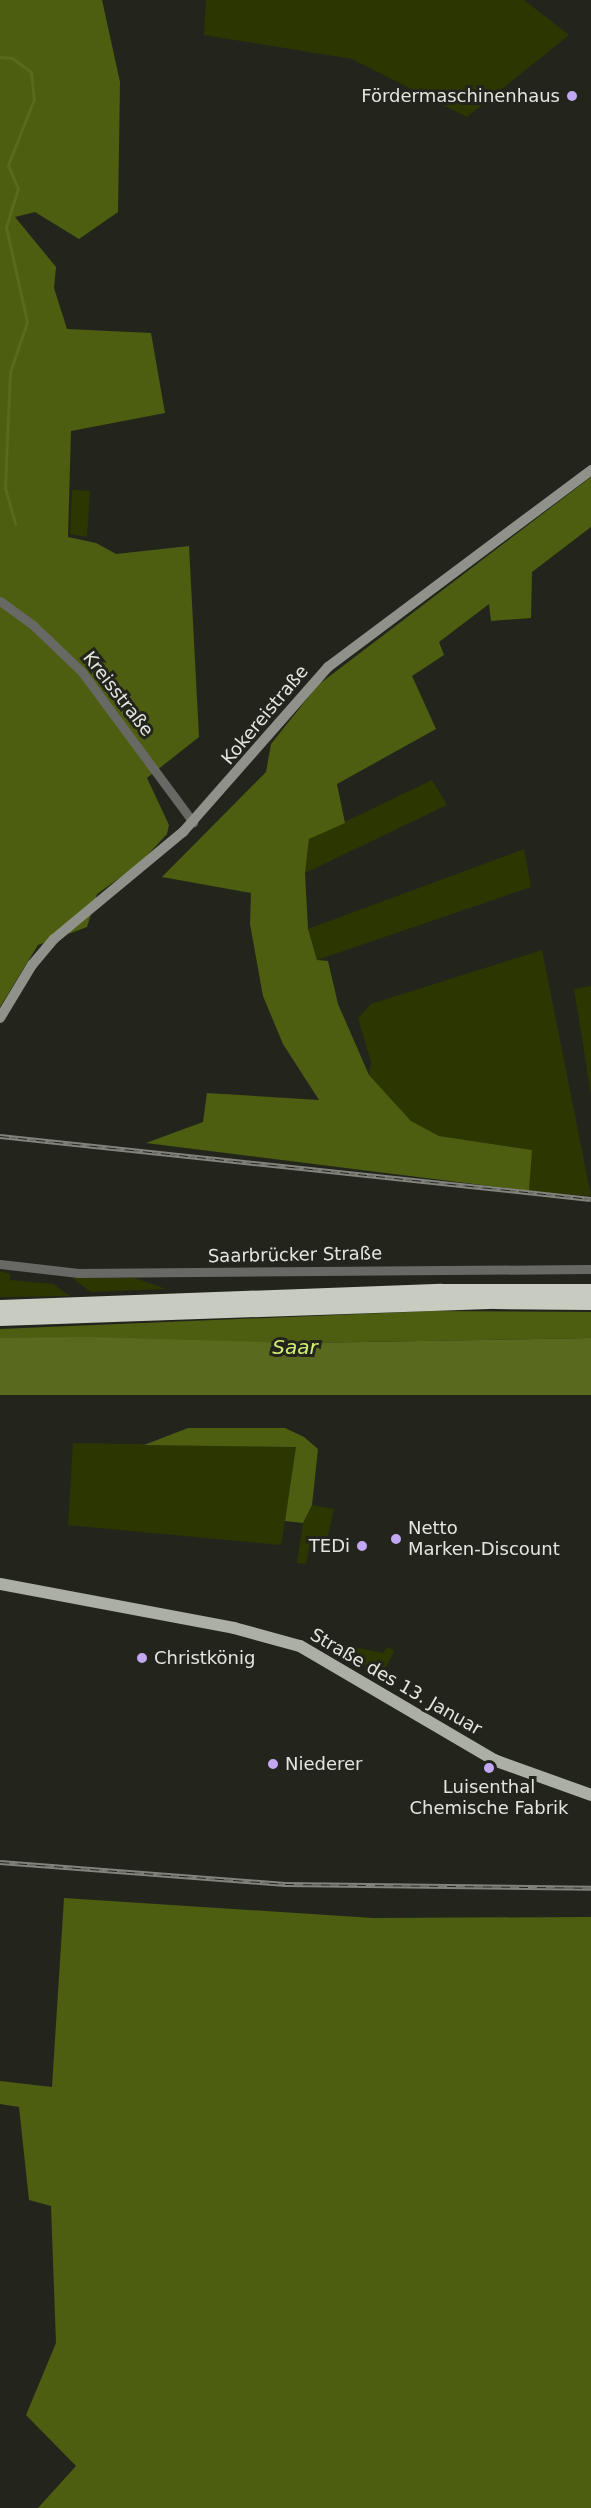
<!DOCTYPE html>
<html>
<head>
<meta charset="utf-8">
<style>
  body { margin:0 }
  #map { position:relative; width:591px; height:2508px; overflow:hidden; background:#23251d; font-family:"DejaVu Sans",sans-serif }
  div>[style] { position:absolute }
  .green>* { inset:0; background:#2c3600 }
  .forest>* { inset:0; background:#4e5e10 }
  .water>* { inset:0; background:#59691e }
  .stream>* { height:3px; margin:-1.5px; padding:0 1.5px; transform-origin:1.5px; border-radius:1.5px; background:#59691e }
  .tertiary>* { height:9px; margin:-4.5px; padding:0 4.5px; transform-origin:4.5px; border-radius:4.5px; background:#686965 }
  .secondary>* { height:10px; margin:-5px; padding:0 5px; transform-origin:5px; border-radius:5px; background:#8f918a }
  .primary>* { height:12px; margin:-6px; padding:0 6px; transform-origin:6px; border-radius:6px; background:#acafa6 }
  .motorway>* { height:14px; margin:-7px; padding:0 7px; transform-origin:7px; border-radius:7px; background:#c8cbc0 }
  .rail>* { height:5px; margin-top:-2.5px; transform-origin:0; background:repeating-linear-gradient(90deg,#23251d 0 9px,#81837c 0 18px); box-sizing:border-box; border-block:2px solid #81837c }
  .dots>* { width:16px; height:16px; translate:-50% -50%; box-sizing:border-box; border:3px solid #23251d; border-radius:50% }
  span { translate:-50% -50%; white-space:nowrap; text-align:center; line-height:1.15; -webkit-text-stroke:6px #23251d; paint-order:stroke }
  .poi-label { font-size:18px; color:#e3e5df }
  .right { translate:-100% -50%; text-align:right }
  .left { translate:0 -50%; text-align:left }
  .street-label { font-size:18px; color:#e3e5df }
  .water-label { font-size:20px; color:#d2ef72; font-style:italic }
</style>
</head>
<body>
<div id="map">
  <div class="green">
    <i style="clip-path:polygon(206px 0,524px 0,569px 35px,467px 117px,352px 59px,204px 35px)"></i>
    <i style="clip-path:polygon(72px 490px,90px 491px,87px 537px,70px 534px)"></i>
    <i style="clip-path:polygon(432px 780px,447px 805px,305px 873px,309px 839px)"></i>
    <i style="clip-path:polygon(524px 849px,531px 887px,317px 960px,308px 929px)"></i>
    <i style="clip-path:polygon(542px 950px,591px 1196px,529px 1191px,531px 1150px,439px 1136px,411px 1121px,369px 1075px,371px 1062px,358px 1018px,371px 1004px)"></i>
    <i style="clip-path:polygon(591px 986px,591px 1094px,574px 989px)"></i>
    <i style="clip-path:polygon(0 1271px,10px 1274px,10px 1280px,53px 1284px,70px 1296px,0 1297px)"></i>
    <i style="clip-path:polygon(72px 1278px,135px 1278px,166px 1289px,91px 1292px)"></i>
    <i style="clip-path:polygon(73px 1443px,297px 1447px,281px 1545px,68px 1525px)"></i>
    <i style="clip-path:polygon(312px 1505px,334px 1509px,327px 1540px,311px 1537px,306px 1564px,297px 1563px,303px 1523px)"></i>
    <i style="clip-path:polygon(405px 1632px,381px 1676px,323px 1639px,330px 1635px,329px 1642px,383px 1653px,387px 1647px,395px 1651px)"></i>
  </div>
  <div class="forest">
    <i style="clip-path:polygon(0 0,102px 0,120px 82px,118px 212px,79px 239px,35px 212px,15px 217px,56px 267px,54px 288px,67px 329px,151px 333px,165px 413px,71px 431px,68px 537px,96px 543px,116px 554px,189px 546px,199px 737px,147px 778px,169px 825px,167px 834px,139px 864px,97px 894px,87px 927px,38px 945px,0 1007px)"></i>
    <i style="clip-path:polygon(591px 477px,591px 527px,532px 572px,531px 618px,491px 621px,489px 604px,439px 642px,444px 655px,412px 676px,436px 729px,337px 784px,345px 823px,309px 839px,305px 873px,308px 929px,317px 960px,328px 961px,338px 1004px,369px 1075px,411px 1121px,439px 1136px,532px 1150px,529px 1191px,146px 1143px,203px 1122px,207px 1093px,319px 1100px,283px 1044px,263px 996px,250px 924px,251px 893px,162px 877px,266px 772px,271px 744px,318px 685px)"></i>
    <i style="clip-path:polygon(432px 1311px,591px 1312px,591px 1338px,301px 1343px,0 1338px,0 1329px)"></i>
    <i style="clip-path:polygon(188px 1428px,285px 1428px,304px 1437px,318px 1449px,312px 1505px,303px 1523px,285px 1521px,296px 1447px,144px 1445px)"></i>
    <i style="clip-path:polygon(64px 1898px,373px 1918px,591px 1917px,591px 2508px,38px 2508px,76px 2466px,26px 2415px,56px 2343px,51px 2206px,29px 2200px,19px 2107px,0 2104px,0 2081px,52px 2087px)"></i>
  </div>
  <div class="water">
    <i style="clip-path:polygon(87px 1337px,301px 1343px,591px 1338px,591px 1395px,0 1395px,0 1338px)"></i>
  </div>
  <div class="stream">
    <i style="left:0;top:57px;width:12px;rotate:5deg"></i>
    <i style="left:12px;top:58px;width:24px;rotate:36deg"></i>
    <i style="left:31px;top:72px;width:27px;rotate:84deg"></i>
    <i style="left:34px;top:99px;width:71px;rotate:111.5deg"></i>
    <i style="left:8px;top:165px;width:25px;rotate:67deg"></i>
    <i style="left:18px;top:188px;width:41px;rotate:107.1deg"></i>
    <i style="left:6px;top:227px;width:97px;rotate:77.5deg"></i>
    <i style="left:27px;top:322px;width:53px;rotate:108.8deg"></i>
    <i style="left:10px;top:372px;width:116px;rotate:92.5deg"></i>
    <i style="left:5px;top:488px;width:37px;rotate:74deg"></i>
  </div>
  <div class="tertiary">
    <i style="left:0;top:601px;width:41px;rotate:36deg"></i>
    <i style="left:33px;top:625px;width:68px;rotate:43.8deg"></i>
    <i style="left:82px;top:672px;width:187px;rotate:53.5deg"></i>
    <i style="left:0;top:1264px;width:79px;rotate:6.6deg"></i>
    <i style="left:78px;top:1273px;width:513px;rotate:-0.45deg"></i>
  </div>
  <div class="secondary">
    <i style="left:0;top:1018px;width:62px;rotate:-58.9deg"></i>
    <i style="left:32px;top:965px;width:34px;rotate:-50deg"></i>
    <i style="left:54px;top:939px;width:168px;rotate:-39.7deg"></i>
    <i style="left:183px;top:832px;width:220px;rotate:-48.7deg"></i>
    <i style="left:328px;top:667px;width:329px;rotate:-36.8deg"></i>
  </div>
  <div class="primary">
    <i style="left:0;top:1584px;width:238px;rotate:10.6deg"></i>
    <i style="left:234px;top:1628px;width:68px;rotate:15.3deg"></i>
    <i style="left:300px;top:1646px;width:225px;rotate:30.4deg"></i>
    <i style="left:494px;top:1760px;width:103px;rotate:19.8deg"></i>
  </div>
  <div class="motorway">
    <i style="left:0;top:1307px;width:442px;rotate:-2.1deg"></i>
    <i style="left:442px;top:1291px;width:149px"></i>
    <i style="left:0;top:1319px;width:496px;rotate:-2deg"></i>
    <i style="left:496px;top:1302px;width:95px;rotate:0.6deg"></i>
  </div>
  <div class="rail">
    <i style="left:0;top:1136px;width:594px;rotate:6.08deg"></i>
    <i style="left:0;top:1862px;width:286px;rotate:4.4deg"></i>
    <i style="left:285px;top:1884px;width:306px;rotate:0.7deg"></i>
  </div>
  <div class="dots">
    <i style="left:572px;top:96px;background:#c2a7f2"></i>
    <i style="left:396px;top:1539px;background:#c2a7f2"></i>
    <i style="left:362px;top:1546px;background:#c2a7f2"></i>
    <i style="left:142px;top:1658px;background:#c2a7f2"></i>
    <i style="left:273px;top:1764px;background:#c2a7f2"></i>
    <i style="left:489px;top:1768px;background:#c2a7f2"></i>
  </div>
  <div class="poi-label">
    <span class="right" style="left:560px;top:96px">Fördermaschinenhaus</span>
    <span class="left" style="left:408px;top:1539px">Netto<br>Marken-Discount</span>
    <span class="right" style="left:350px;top:1546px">TEDi</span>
    <span class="left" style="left:154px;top:1658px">Christkönig</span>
    <span class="left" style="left:285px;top:1764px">Niederer</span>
    <span style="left:489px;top:1798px">Luisenthal<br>Chemische Fabrik</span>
  </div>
  <div class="street-label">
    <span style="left:118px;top:694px;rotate:52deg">Kreisstraße</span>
    <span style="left:265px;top:715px;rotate:-50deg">Kokereistraße</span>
    <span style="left:295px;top:1255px;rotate:-1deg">Saarbrücker Straße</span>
    <span style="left:396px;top:1682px;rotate:30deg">Straße des 13. Januar</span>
  </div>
  <div class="water-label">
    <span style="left:295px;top:1347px">Saar</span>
  </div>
</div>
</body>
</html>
